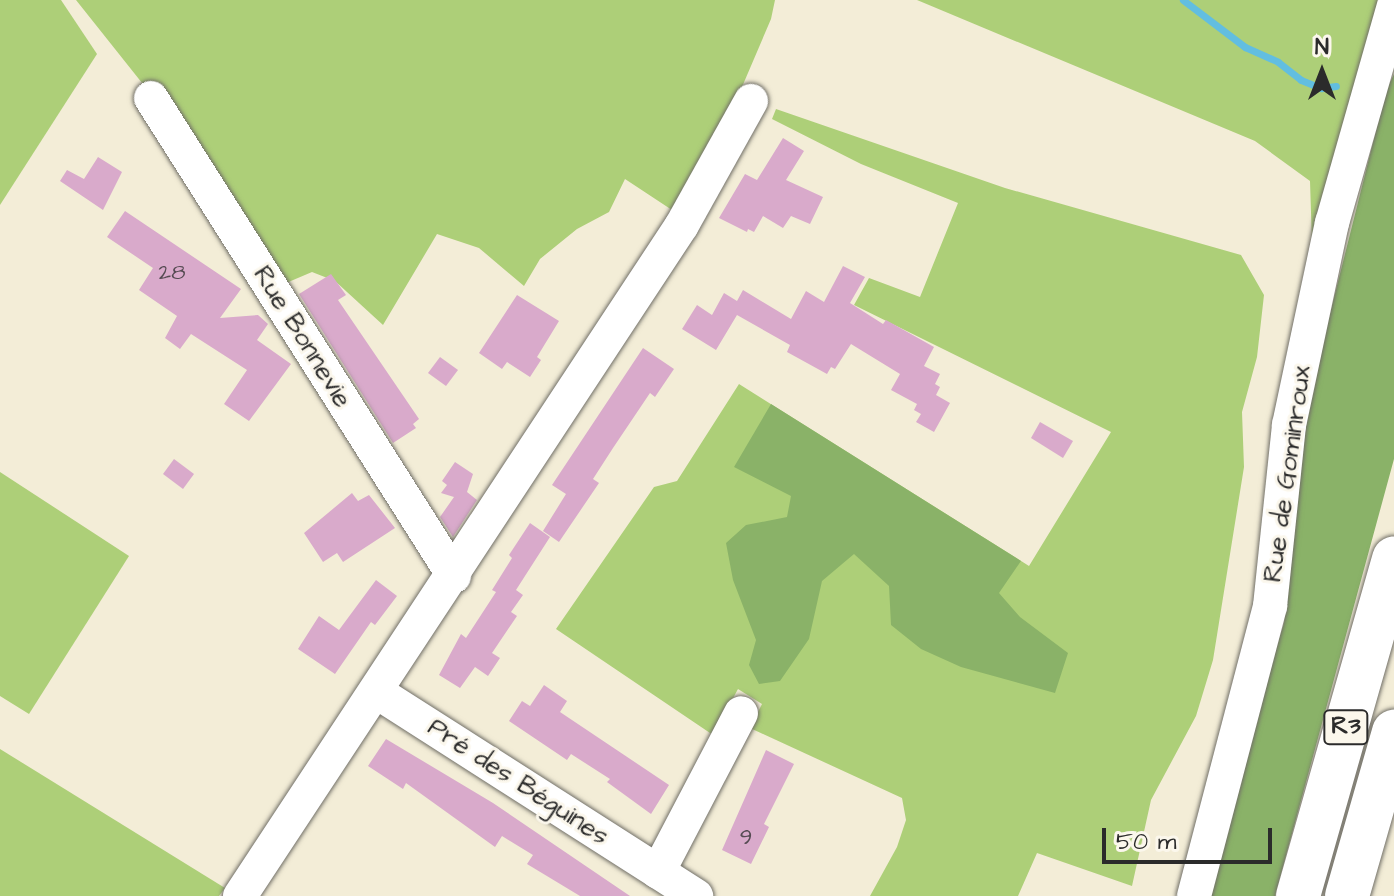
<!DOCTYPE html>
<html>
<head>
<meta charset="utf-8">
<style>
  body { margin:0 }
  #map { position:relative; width:1394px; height:896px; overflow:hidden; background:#f3edd7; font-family:"Architects Daughter",sans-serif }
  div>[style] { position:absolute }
  .green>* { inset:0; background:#adcf78 }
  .forest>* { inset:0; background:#8ab268 }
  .stream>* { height:7px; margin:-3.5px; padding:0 3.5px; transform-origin:3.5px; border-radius:3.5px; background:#62bee0 }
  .building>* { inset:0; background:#d9aacb }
  .roads { filter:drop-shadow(0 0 2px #716f67) drop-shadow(0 0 2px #716f67) }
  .minor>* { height:34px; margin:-17px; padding:0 17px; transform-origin:17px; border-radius:17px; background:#fff }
  .highway>* { height:44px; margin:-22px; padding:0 22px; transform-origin:22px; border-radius:22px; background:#fff }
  span { translate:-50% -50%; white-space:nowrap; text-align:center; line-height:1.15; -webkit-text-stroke:6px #fbf7ec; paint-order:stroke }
  .number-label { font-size:22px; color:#564b53 }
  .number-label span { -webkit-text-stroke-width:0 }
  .shield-label span { padding:2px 6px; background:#fbf7ec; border:2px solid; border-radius:6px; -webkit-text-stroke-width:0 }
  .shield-label { font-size:24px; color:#2b2b2b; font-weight:700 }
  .street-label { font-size:26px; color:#2b2b2b }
  .north { position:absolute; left:1282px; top:32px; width:80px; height:80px; -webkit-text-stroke:6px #fbf7ec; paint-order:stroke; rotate:0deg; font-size:22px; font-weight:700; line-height:32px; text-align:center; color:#2b2b2b }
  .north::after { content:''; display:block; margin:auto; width:28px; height:36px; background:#2b2b2b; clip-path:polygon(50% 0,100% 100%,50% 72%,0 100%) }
  .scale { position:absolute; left:1102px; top:828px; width:170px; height:36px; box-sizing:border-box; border:4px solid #2b2b2b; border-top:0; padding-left:10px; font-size:24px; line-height:28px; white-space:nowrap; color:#2b2b2b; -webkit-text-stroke:6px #fbf7ec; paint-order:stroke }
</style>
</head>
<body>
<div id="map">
  <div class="green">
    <i style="clip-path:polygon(0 0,61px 0,97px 54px,0 205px)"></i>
    <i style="clip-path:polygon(76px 0,775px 0,771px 19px,733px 108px,672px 210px,625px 179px,609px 212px,577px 229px,540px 259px,524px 286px,479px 248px,437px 234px,383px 325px,335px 281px,312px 272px,272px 289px,189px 142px)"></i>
    <i style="clip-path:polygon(917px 0,1381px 0,1312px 244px,1310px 181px,1255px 141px)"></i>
    <i style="clip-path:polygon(776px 109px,1005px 188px,1241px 255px,1264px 295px,1257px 357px,1242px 412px,1244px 467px,1213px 660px,1196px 716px,1151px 800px,1132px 886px,1037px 853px,1018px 896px,870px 896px,897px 847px,906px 820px,902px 798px,750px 728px,762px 704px,738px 689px,713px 735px,556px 629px,654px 487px,677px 481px,739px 384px,1029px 566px,1111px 432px,854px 305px,869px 278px,920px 297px,958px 203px,861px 164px,772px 119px)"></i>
    <i style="clip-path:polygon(0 472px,129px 556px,29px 714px,0 696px)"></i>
    <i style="clip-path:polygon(0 749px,225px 888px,219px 896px,0 896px)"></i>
  </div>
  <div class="forest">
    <i style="clip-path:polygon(1394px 74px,1394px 459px,1275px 896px,1198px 896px,1284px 623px,1309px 397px,1386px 91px)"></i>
    <i style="clip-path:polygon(771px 404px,1021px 561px,999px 593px,1020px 617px,1068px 653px,1055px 693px,961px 667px,921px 649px,891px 625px,889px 586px,854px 554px,822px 581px,809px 639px,780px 681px,759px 684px,749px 665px,756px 640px,733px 580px,726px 543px,746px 525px,787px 517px,791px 496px,734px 467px)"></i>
  </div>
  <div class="stream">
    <i style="left:1183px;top:0;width:78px;rotate:37.2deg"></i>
    <i style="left:1245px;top:47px;width:36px;rotate:24deg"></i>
    <i style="left:1278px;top:62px;width:29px;rotate:38deg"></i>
    <i style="left:1301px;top:80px;width:22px;rotate:22deg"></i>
    <i style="left:1321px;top:88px;width:15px;rotate:-8deg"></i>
  </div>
  <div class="building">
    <i style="clip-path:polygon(783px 138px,804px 151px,786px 180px,823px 197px,810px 224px,791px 216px,783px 228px,763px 216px,754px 232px,748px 229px,747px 232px,719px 218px,745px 174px,757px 180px)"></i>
    <i style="clip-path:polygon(98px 157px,122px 172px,103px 210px,60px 181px,67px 170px,84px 179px)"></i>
    <i style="clip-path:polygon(125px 211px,241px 289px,220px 318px,258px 315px,268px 324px,257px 340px,291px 364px,249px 421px,224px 404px,247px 370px,191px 334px,180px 349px,165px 338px,177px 316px,139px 290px,153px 268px,107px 237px)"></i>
    <i style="clip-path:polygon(843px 266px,865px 277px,850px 303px,883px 324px,886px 320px,934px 347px,924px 366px,940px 374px,935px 384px,940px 387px,936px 395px,950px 403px,934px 432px,916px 422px,921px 414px,914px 410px,917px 404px,891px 390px,900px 374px,851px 344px,835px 369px,831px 367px,827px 374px,787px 352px,790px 345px,737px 315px,716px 350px,682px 329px,697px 305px,712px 315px,724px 293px,737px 301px,743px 290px,791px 319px,806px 291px,824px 302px)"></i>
    <i style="clip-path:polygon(331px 274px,346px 295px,338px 300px,419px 419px,413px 424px,416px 428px,393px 443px,299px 294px)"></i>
    <i style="clip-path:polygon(517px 295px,559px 321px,537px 357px,541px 360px,530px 377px,507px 362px,502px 369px,479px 353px)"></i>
    <i style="clip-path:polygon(643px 348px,674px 369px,655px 397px,650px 393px,613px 448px,593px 479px,599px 483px,559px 542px,543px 531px,566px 494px,552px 485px)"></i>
    <i style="clip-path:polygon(440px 357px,458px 370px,446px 386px,428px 373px)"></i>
    <i style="clip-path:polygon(1040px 422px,1073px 441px,1063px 458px,1031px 438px)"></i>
    <i style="clip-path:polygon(174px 459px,194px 474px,183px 489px,163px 474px)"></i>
    <i style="clip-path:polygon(455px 462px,473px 474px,467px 492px,477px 500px,453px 537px,440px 517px,454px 497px,441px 493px,447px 485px,442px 481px)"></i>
    <i style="clip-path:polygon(352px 493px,358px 501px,369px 495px,395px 528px,343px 562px,337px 553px,323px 562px,304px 533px)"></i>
    <i style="clip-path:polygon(530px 523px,550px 537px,516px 590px,523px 595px,511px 612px,517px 616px,492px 653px,500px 658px,488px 676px,475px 667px,460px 688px,439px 675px,461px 634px,466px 638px,496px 592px,492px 590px,512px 558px,509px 555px)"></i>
    <i style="clip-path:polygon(376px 580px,397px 596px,375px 625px,371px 622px,335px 674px,298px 649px,319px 616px,339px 630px)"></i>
    <i style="clip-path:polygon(544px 685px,567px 701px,560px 712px,669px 785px,651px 814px,607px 782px,610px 779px,571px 754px,567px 760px,509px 721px,522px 701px,530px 706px)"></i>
    <i style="clip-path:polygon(386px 739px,493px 803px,630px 896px,580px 896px,527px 864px,533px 855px,502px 836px,495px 847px,406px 783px,403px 789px,368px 766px)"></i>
    <i style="clip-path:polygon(766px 750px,794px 764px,764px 824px,769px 827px,751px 864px,722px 850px)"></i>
  </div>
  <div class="roads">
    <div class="minor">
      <i style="left:151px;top:98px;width:566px;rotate:57.63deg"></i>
      <i style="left:377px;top:692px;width:379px;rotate:32.6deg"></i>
      <i style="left:658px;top:872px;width:179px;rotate:-62.4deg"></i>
      <i style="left:240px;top:896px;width:803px;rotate:-56.63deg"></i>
      <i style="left:682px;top:225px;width:142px;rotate:-60.9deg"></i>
      <i style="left:1194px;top:896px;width:300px;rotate:-75.3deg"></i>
      <i style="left:1270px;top:606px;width:182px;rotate:-84deg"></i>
      <i style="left:1289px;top:425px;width:207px;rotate:-78deg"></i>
      <i style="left:1332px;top:223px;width:226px;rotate:-74.1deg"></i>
    </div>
    <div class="highway">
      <i style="left:1298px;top:896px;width:351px;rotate:-74.1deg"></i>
      <i style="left:1347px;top:896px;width:171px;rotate:-74deg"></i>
    </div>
  </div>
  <div class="number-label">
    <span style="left:172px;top:273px">28</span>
    <span style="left:746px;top:838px">9</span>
  </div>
  <div class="shield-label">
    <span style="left:1346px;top:727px">R3</span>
  </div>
  <div class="street-label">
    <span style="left:302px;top:337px;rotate:58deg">Rue Bonnevie</span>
    <span style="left:1288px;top:474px;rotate:-82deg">Rue de Gominroux</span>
    <span style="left:518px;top:782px;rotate:33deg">Pré des Béguines</span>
  </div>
  <div class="north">N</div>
  <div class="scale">50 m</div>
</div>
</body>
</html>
